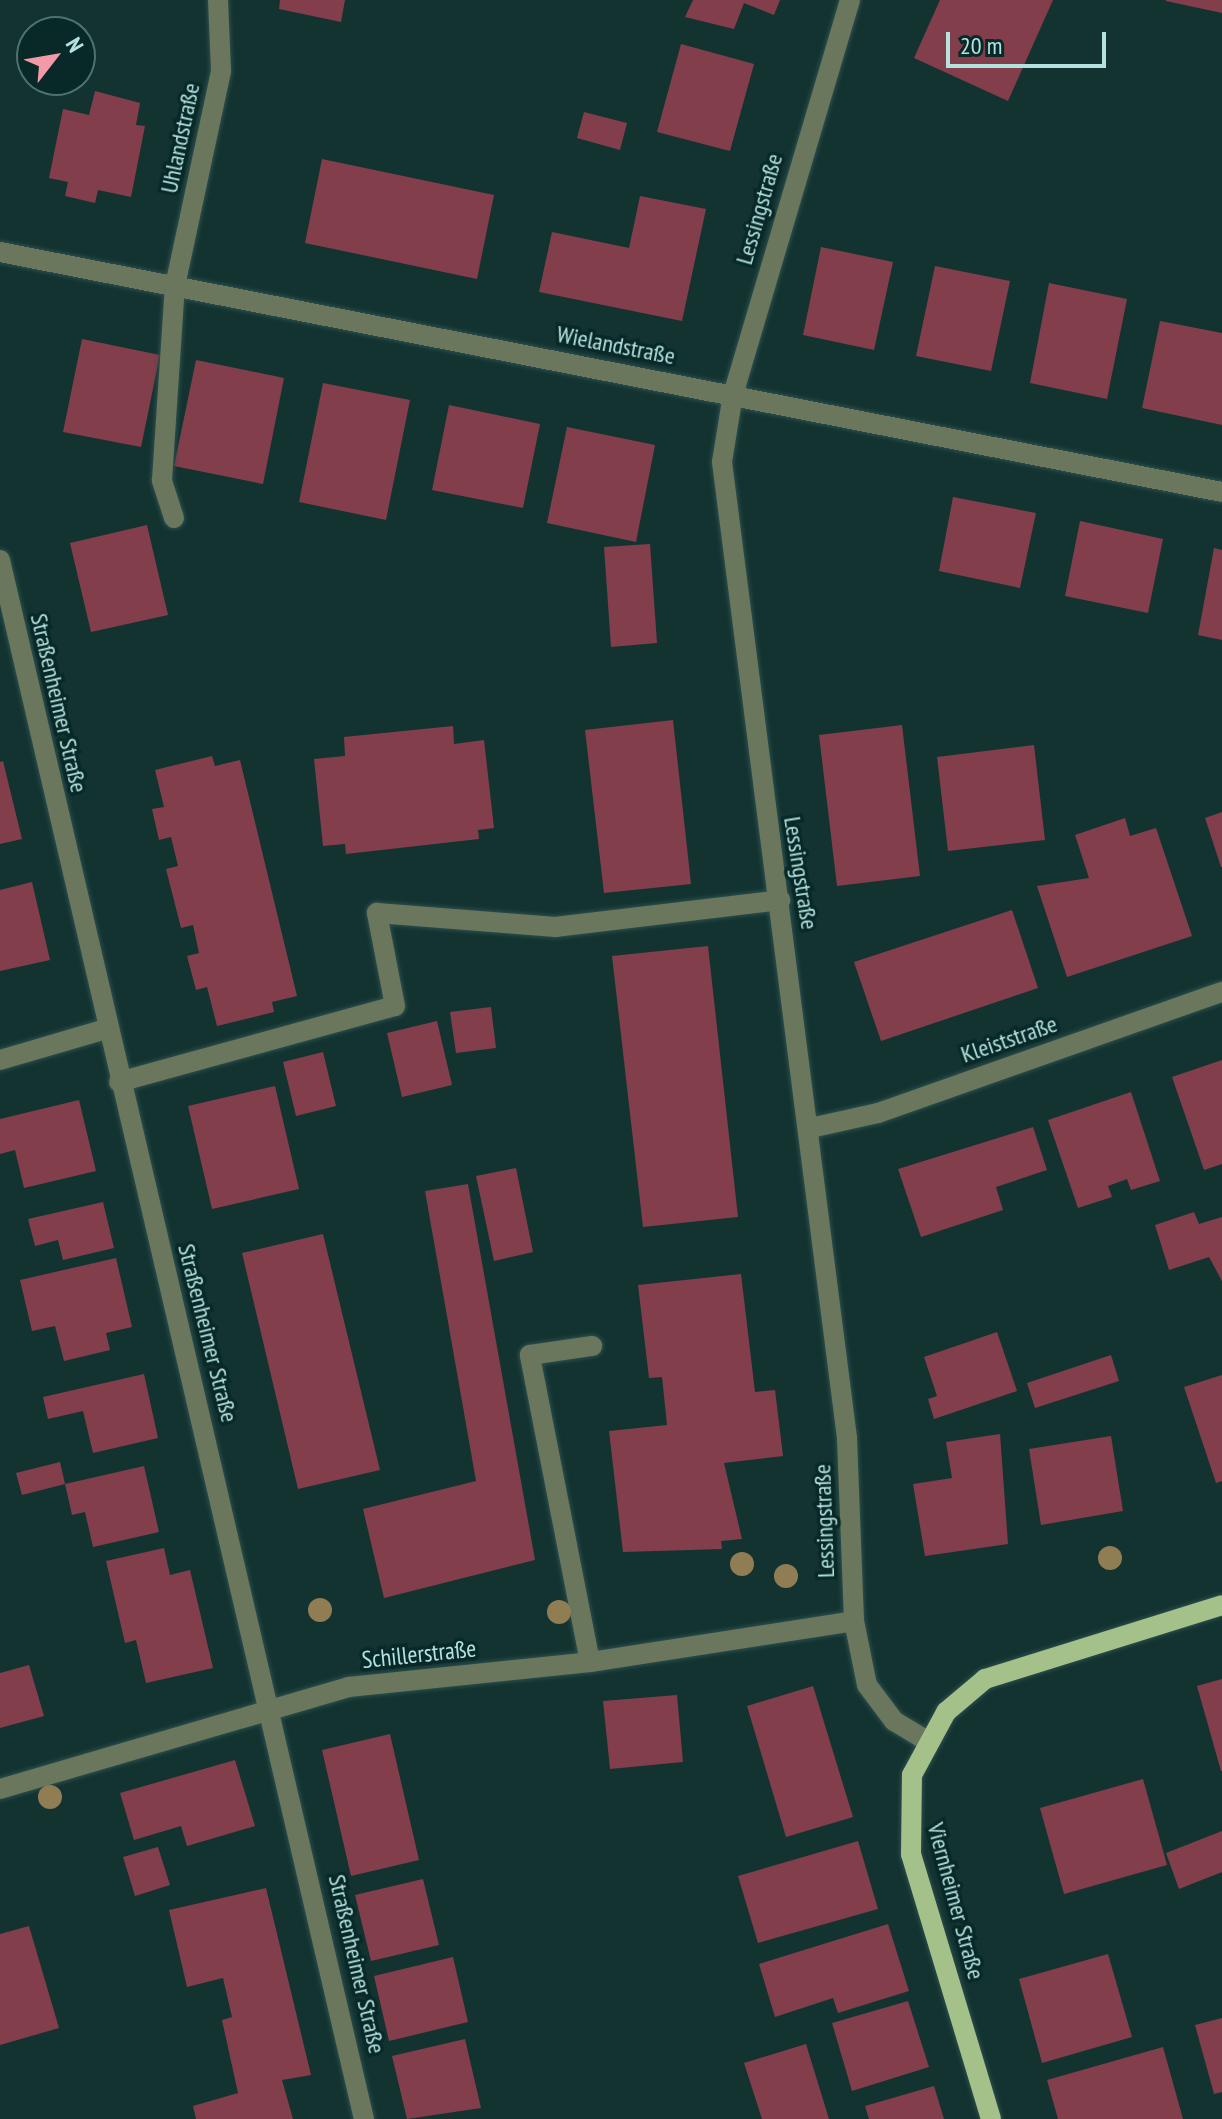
<!DOCTYPE html>
<html>
<head>
<meta charset="utf-8">
<style>
  body { margin:0 }
  #map { position:relative; width:1222px; height:2119px; overflow:hidden; background:#133331; font-family:"PT Sans Narrow",sans-serif }
  div>[style] { position:absolute }
  .building>* { inset:0; background:#833e4b }
  .roads { filter:drop-shadow(0 0 2px #2d4f4d) drop-shadow(0 0 2px #2d4f4d) }
  .minor>* { height:20px; margin:-10px; padding:0 10px; transform-origin:10px; border-radius:10px; background:#6a775d }
  .major>* { height:20px; margin:-10px; padding:0 10px; transform-origin:10px; border-radius:10px; background:#a5c18a }
  .trees>* { width:24px; height:24px; margin:-12px; border-radius:50%; background:#917d53 }
  span { translate:-50% -50%; white-space:nowrap; text-align:center; line-height:1.15; -webkit-text-stroke:7px #082927; paint-order:stroke }
  .street-label { font-size:24px; color:#b4e2de }
  .north { position:absolute; left:16px; top:16px; width:80px; height:80px; box-sizing:border-box; background:#082927; border:2px solid #4d7370; border-radius:50%; rotate:59deg; font-size:22px; font-weight:700; line-height:32px; text-align:center; color:#b4e2de }
  .north::after { content:''; display:block; margin:auto; width:28px; height:36px; background:#f39aa8; clip-path:polygon(50% 0,100% 100%,50% 72%,0 100%) }
  .scale { position:absolute; left:946px; top:32px; width:160px; height:36px; box-sizing:border-box; border:4px solid #b4e2de; border-top:0; padding-left:10px; font-size:24px; line-height:28px; white-space:nowrap; color:#b4e2de; -webkit-text-stroke:6px #082927; paint-order:stroke }
</style>
</head>
<body>
<div id="map">
  <div class="building">
    <i style="clip-path:polygon(280px 0,345px 0,341px 22px,279px 9px)"></i>
    <i style="clip-path:polygon(693px 0,780px 0,774px 15px,744px 3px,734px 29px,685px 17px)"></i>
    <i style="clip-path:polygon(940px 0,1053px 0,1008px 101px,914px 58px)"></i>
    <i style="clip-path:polygon(1222px 0,1222px 13px,1166px 1px,1166px 0)"></i>
    <i style="clip-path:polygon(681px 44px,754px 64px,730px 151px,657px 132px)"></i>
    <i style="clip-path:polygon(95px 91px,140px 103px,136px 125px,145px 126px,131px 197px,98px 190px,95px 203px,65px 196px,68px 182px,49px 178px,63px 109px,89px 115px)"></i>
    <i style="clip-path:polygon(584px 112px,627px 123px,620px 150px,577px 138px)"></i>
    <i style="clip-path:polygon(322px 159px,494px 195px,477px 279px,305px 243px)"></i>
    <i style="clip-path:polygon(640px 196px,706px 209px,682px 321px,539px 292px,552px 232px,629px 248px)"></i>
    <i style="clip-path:polygon(821px 247px,893px 262px,874px 350px,803px 335px)"></i>
    <i style="clip-path:polygon(935px 266px,1010px 281px,991px 371px,916px 356px)"></i>
    <i style="clip-path:polygon(1049px 283px,1127px 299px,1107px 399px,1030px 383px)"></i>
    <i style="clip-path:polygon(1160px 321px,1222px 333px,1222px 425px,1142px 408px)"></i>
    <i style="clip-path:polygon(82px 339px,160px 355px,141px 447px,63px 432px)"></i>
    <i style="clip-path:polygon(196px 360px,284px 378px,263px 484px,174px 466px)"></i>
    <i style="clip-path:polygon(323px 383px,410px 400px,386px 520px,299px 502px)"></i>
    <i style="clip-path:polygon(449px 405px,540px 424px,523px 508px,432px 490px)"></i>
    <i style="clip-path:polygon(567px 427px,655px 445px,636px 542px,547px 523px)"></i>
    <i style="clip-path:polygon(953px 497px,1036px 513px,1020px 588px,939px 571px)"></i>
    <i style="clip-path:polygon(1080px 521px,1163px 539px,1148px 613px,1065px 596px)"></i>
    <i style="clip-path:polygon(147px 525px,168px 615px,91px 632px,70px 543px)"></i>
    <i style="clip-path:polygon(650px 544px,657px 643px,611px 647px,604px 547px)"></i>
    <i style="clip-path:polygon(1214px 548px,1222px 550px,1222px 640px,1198px 635px)"></i>
    <i style="clip-path:polygon(673px 720px,691px 884px,604px 893px,585px 730px)"></i>
    <i style="clip-path:polygon(902px 725px,920px 876px,837px 886px,819px 735px)"></i>
    <i style="clip-path:polygon(453px 726px,454px 744px,484px 740px,494px 828px,478px 830px,479px 839px,346px 854px,345px 844px,323px 846px,314px 759px,345px 756px,344px 737px)"></i>
    <i style="clip-path:polygon(1034px 745px,1045px 840px,948px 851px,937px 757px)"></i>
    <i style="clip-path:polygon(212px 756px,215px 766px,240px 760px,297px 996px,272px 1002px,274px 1012px,217px 1026px,207px 987px,196px 990px,187px 956px,199px 953px,193px 925px,181px 928px,166px 869px,178px 866px,171px 837px,159px 840px,152px 809px,164px 807px,155px 770px)"></i>
    <i style="clip-path:polygon(3px 761px,22px 839px,0 844px,0 762px)"></i>
    <i style="clip-path:polygon(1222px 812px,1222px 867px,1221px 867px,1205px 818px)"></i>
    <i style="clip-path:polygon(1125px 818px,1130px 836px,1156px 828px,1192px 936px,1067px 977px,1037px 886px,1089px 878px,1075px 835px)"></i>
    <i style="clip-path:polygon(32px 882px,50px 960px,0 971px,0 890px)"></i>
    <i style="clip-path:polygon(1012px 910px,1038px 988px,881px 1041px,854px 962px)"></i>
    <i style="clip-path:polygon(708px 946px,738px 1217px,643px 1227px,612px 956px)"></i>
    <i style="clip-path:polygon(491px 1007px,496px 1048px,456px 1053px,450px 1012px)"></i>
    <i style="clip-path:polygon(437px 1021px,452px 1085px,402px 1097px,387px 1033px)"></i>
    <i style="clip-path:polygon(323px 1052px,336px 1106px,296px 1116px,283px 1062px)"></i>
    <i style="clip-path:polygon(1222px 1060px,1222px 1164px,1204px 1170px,1172px 1077px)"></i>
    <i style="clip-path:polygon(275px 1086px,299px 1189px,212px 1209px,188px 1106px)"></i>
    <i style="clip-path:polygon(1131px 1092px,1160px 1181px,1131px 1190px,1127px 1179px,1108px 1186px,1112px 1197px,1078px 1208px,1048px 1120px)"></i>
    <i style="clip-path:polygon(79px 1100px,96px 1171px,24px 1188px,15px 1150px,0 1154px,0 1119px)"></i>
    <i style="clip-path:polygon(1033px 1127px,1047px 1170px,996px 1187px,1003px 1210px,921px 1237px,898px 1169px)"></i>
    <i style="clip-path:polygon(516px 1168px,533px 1252px,494px 1261px,476px 1176px)"></i>
    <i style="clip-path:polygon(468px 1184px,535px 1560px,384px 1598px,363px 1509px,476px 1481px,425px 1191px)"></i>
    <i style="clip-path:polygon(103px 1202px,114px 1248px,63px 1260px,58px 1240px,35px 1246px,28px 1219px)"></i>
    <i style="clip-path:polygon(1194px 1212px,1199px 1224px,1222px 1217px,1222px 1281px,1209px 1257px,1169px 1270px,1155px 1225px)"></i>
    <i style="clip-path:polygon(323px 1234px,380px 1470px,298px 1489px,242px 1253px)"></i>
    <i style="clip-path:polygon(116px 1258px,132px 1327px,106px 1333px,110px 1350px,64px 1361px,55px 1326px,32px 1331px,20px 1280px)"></i>
    <i style="clip-path:polygon(741px 1274px,755px 1392px,775px 1390px,783px 1456px,724px 1463px,742px 1539px,721px 1541px,722px 1549px,623px 1552px,609px 1431px,667px 1425px,662px 1377px,649px 1378px,638px 1285px)"></i>
    <i style="clip-path:polygon(997px 1332px,1017px 1391px,934px 1419px,928px 1399px,937px 1396px,924px 1357px)"></i>
    <i style="clip-path:polygon(1111px 1355px,1119px 1381px,1035px 1408px,1027px 1383px)"></i>
    <i style="clip-path:polygon(144px 1374px,158px 1438px,93px 1453px,83px 1411px,48px 1419px,43px 1397px)"></i>
    <i style="clip-path:polygon(1222px 1375px,1222px 1481px,1216px 1483px,1184px 1387px)"></i>
    <i style="clip-path:polygon(1000px 1434px,1008px 1544px,925px 1556px,913px 1484px,952px 1478px,946px 1442px)"></i>
    <i style="clip-path:polygon(1111px 1436px,1123px 1511px,1041px 1525px,1029px 1449px)"></i>
    <i style="clip-path:polygon(60px 1462px,65px 1484px,22px 1495px,16px 1473px)"></i>
    <i style="clip-path:polygon(144px 1466px,159px 1532px,93px 1547px,85px 1512px,72px 1515px,65px 1484px)"></i>
    <i style="clip-path:polygon(164px 1548px,170px 1575px,190px 1570px,213px 1668px,146px 1683px,136px 1640px,125px 1643px,106px 1561px)"></i>
    <i style="clip-path:polygon(29px 1665px,44px 1716px,0 1728px,0 1673px)"></i>
    <i style="clip-path:polygon(1222px 1679px,1222px 1771px,1221px 1771px,1197px 1686px)"></i>
    <i style="clip-path:polygon(813px 1686px,853px 1817px,786px 1837px,747px 1706px)"></i>
    <i style="clip-path:polygon(677px 1695px,683px 1762px,610px 1769px,603px 1701px)"></i>
    <i style="clip-path:polygon(390px 1734px,419px 1860px,351px 1876px,322px 1750px)"></i>
    <i style="clip-path:polygon(235px 1760px,255px 1826px,187px 1846px,181px 1826px,134px 1840px,120px 1793px)"></i>
    <i style="clip-path:polygon(1143px 1779px,1167px 1865px,1064px 1894px,1040px 1808px)"></i>
    <i style="clip-path:polygon(1222px 1831px,1222px 1872px,1179px 1889px,1166px 1853px)"></i>
    <i style="clip-path:polygon(858px 1841px,878px 1909px,758px 1943px,738px 1876px)"></i>
    <i style="clip-path:polygon(158px 1847px,170px 1885px,135px 1896px,123px 1857px)"></i>
    <i style="clip-path:polygon(423px 1879px,439px 1945px,371px 1961px,355px 1895px)"></i>
    <i style="clip-path:polygon(266px 1888px,311px 2075px,282px 2080px,293px 2119px,196px 2119px,193px 2106px,238px 2093px,222px 2020px,232px 2017px,223px 1978px,187px 1987px,169px 1910px)"></i>
    <i style="clip-path:polygon(888px 1924px,909px 1991px,838px 2013px,833px 1998px,775px 2017px,759px 1964px)"></i>
    <i style="clip-path:polygon(29px 1926px,59px 2028px,0 2045px,0 1934px)"></i>
    <i style="clip-path:polygon(1108px 1954px,1132px 2037px,1042px 2063px,1019px 1979px)"></i>
    <i style="clip-path:polygon(453px 1957px,468px 2022px,389px 2041px,374px 1976px)"></i>
    <i style="clip-path:polygon(908px 2001px,929px 2067px,852px 2091px,832px 2023px)"></i>
    <i style="clip-path:polygon(1222px 2018px,1222px 2092px,1214px 2094px,1195px 2025px)"></i>
    <i style="clip-path:polygon(465px 2039px,481px 2108px,407px 2119px,392px 2056px)"></i>
    <i style="clip-path:polygon(806px 2044px,829px 2119px,762px 2119px,744px 2063px)"></i>
    <i style="clip-path:polygon(1163px 2047px,1183px 2119px,1058px 2119px,1047px 2080px)"></i>
    <i style="clip-path:polygon(934px 2086px,944px 2119px,869px 2119px,865px 2106px)"></i>
  </div>
  <div class="roads">
    <div class="minor">
      <i style="left:850px;top:0;width:411px;rotate:106.5deg"></i>
      <i style="left:733px;top:394px;width:69px;rotate:99.2deg"></i>
      <i style="left:722px;top:462px;width:984px;rotate:82.7deg"></i>
      <i style="left:847px;top:1438px;width:183px;rotate:87.8deg"></i>
      <i style="left:854px;top:1621px;width:65px;rotate:78.5deg"></i>
      <i style="left:867px;top:1685px;width:45px;rotate:53.1deg"></i>
      <i style="left:894px;top:1721px;width:39px;rotate:31deg"></i>
      <i style="left:0;top:252px;width:1245px;rotate:11.11deg"></i>
      <i style="left:174px;top:518px;width:40px;rotate:-108deg"></i>
      <i style="left:162px;top:480px;width:194px;rotate:-86.2deg"></i>
      <i style="left:175px;top:286px;width:220px;rotate:-77.9deg"></i>
      <i style="left:221px;top:71px;width:71px;rotate:-92.4deg"></i>
      <i style="left:0;top:560px;width:1601px;rotate:76.86deg"></i>
      <i style="left:0;top:1060px;width:110px;rotate:-16.3deg"></i>
      <i style="left:119px;top:1082px;width:286px;rotate:-15.4deg"></i>
      <i style="left:395px;top:1006px;width:95px;rotate:-101deg"></i>
      <i style="left:377px;top:913px;width:179px;rotate:4.5deg"></i>
      <i style="left:555px;top:927px;width:227px;rotate:-6.8deg"></i>
      <i style="left:810px;top:1128px;width:70px;rotate:-12.4deg"></i>
      <i style="left:878px;top:1113px;width:365px;rotate:-19.4deg"></i>
      <i style="left:590px;top:1662px;width:313px;rotate:-101.1deg"></i>
      <i style="left:530px;top:1355px;width:63px;rotate:-8.3deg"></i>
      <i style="left:0;top:1789px;width:364px;rotate:-16.3deg"></i>
      <i style="left:349px;top:1687px;width:242px;rotate:-5.9deg"></i>
      <i style="left:590px;top:1662px;width:267px;rotate:-8.8deg"></i>
    </div>
    <div class="major">
      <i style="left:991px;top:2119px;width:277px;rotate:-106.8deg"></i>
      <i style="left:911px;top:1854px;width:79px;rotate:-89.3deg"></i>
      <i style="left:912px;top:1775px;width:72px;rotate:-61.6deg"></i>
      <i style="left:946px;top:1712px;width:51px;rotate:-40.2deg"></i>
      <i style="left:985px;top:1679px;width:248px;rotate:-17.3deg"></i>
    </div>
  </div>
  <div class="trees">
    <i style="left:1110px;top:1558px"></i>
    <i style="left:742px;top:1564px"></i>
    <i style="left:786px;top:1576px"></i>
    <i style="left:320px;top:1610px"></i>
    <i style="left:559px;top:1612px"></i>
    <i style="left:50px;top:1797px"></i>
  </div>
  <div class="street-label">
    <span style="left:180px;top:138px;rotate:-78deg">Uhlandstraße</span>
    <span style="left:759px;top:209px;rotate:-74deg">Lessingstraße</span>
    <span style="left:616px;top:345px;rotate:11deg">Wielandstraße</span>
    <span style="left:59px;top:703px;rotate:77deg">Straßenheimer Straße</span>
    <span style="left:801px;top:873px;rotate:81deg">Lessingstraße</span>
    <span style="left:1009px;top:1039px;rotate:-19deg">Kleiststraße</span>
    <span style="left:208px;top:1333px;rotate:76deg">Straßenheimer Straße</span>
    <span style="left:824px;top:1521px;rotate:-92deg">Lessingstraße</span>
    <span style="left:419px;top:1654px;rotate:-6deg">Schillerstraße</span>
    <span style="left:956px;top:1901px;rotate:75deg">Viernheimer Straße</span>
    <span style="left:357px;top:1964px;rotate:77deg">Straßenheimer Straße</span>
  </div>
  <div class="north">N</div>
  <div class="scale">20 m</div>
</div>
</body>
</html>
